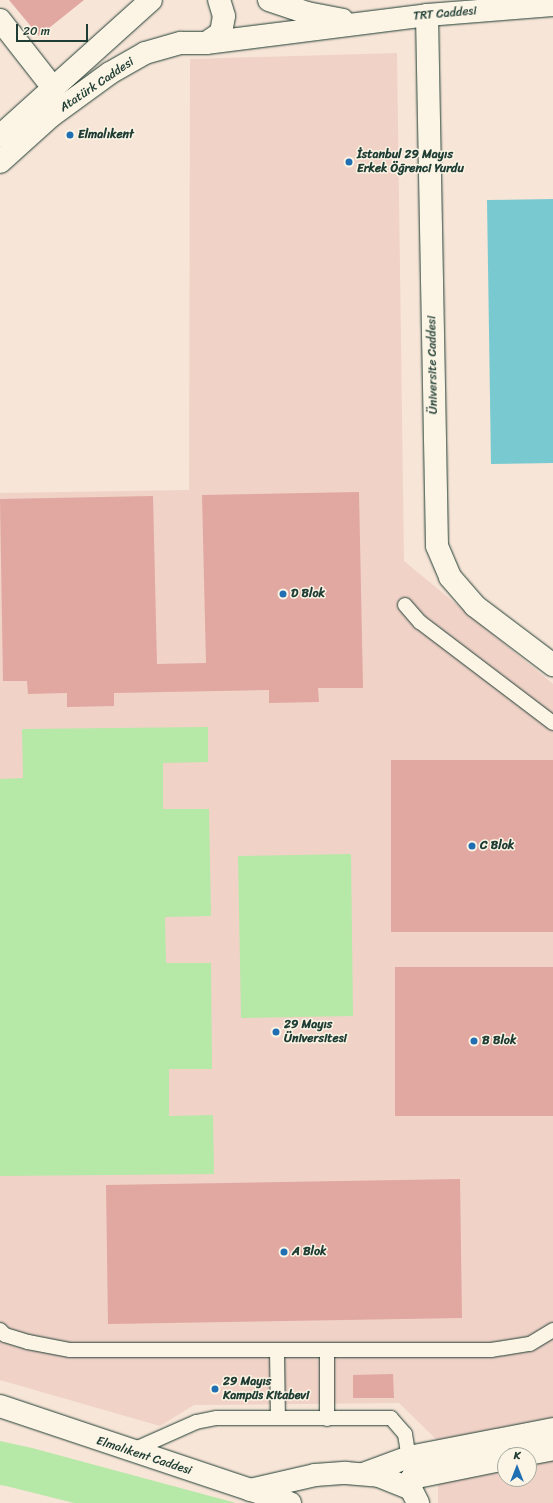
<!DOCTYPE html>
<html>
<head>
<meta charset="utf-8">
<style>
  body { margin:0 }
  #map { position:relative; width:553px; height:1503px; overflow:hidden; background:#f7e5d7; font-family:Sriracha,sans-serif }
  div>[style] { position:absolute }
  .built>* { inset:0; background:#f0d2c7 }
  .green>* { inset:0; background:#b6e8a8 }
  .water>* { inset:0; background:#79cad0 }
  .building>* { inset:0; background:#e1a7a1 }
  .roads { filter:drop-shadow(0 0 1px #1f3d34) drop-shadow(0 0 1px #1f3d34) }
  .lane>* { height:14px; margin:-7px; padding:0 7px; transform-origin:7px; border-radius:7px; background:#fcf5e5 }
  .street>* { height:22px; margin:-11px; padding:0 11px; transform-origin:11px; border-radius:11px; background:#fcf5e5 }
  .secondary>* { height:22px; margin:-11px; padding:0 11px; transform-origin:11px; border-radius:11px; background:#fcf5e5 }
  .dots>* { width:11px; height:11px; translate:-50% -50%; box-sizing:border-box; border:2px solid #fcf5e5; border-radius:50% }
  span { translate:-50% -50%; white-space:nowrap; text-align:center; line-height:1.15; -webkit-text-stroke:3px #fcf5e5; paint-order:stroke }
  .street-label { font-size:12px; color:#1f3d34 }
  .poi-label { font-size:12px; color:#1f3d34; font-weight:700 }
  .left { translate:0 -50%; text-align:left }
  .north { position:absolute; left:497px; top:1447px; width:40px; height:40px; box-sizing:border-box; background:#fcf5e5; border:1px solid #a4ab9e; border-radius:50%; rotate:0deg; font-size:11px; font-weight:700; line-height:16px; text-align:center; color:#1f3d34 }
  .north::after { content:''; display:block; margin:auto; width:14px; height:18px; background:#1f6fb2; clip-path:polygon(50% 0,100% 100%,50% 72%,0 100%) }
  .scale { position:absolute; left:16px; top:24px; width:72px; height:18px; box-sizing:border-box; border:2px solid #1f3d34; border-top:0; padding-left:5px; font-size:12px; line-height:14px; white-space:nowrap; color:#1f3d34; -webkit-text-stroke:3px #fcf5e5; paint-order:stroke }
</style>
</head>
<body>
<div id="map">
  <div class="built">
    <i style="clip-path:polygon(397px 53px,404px 561px,553px 684px,553px 1419px,439px 1442px,399px 1403px,194px 1405px,160px 1426px,0 1380px,0 493px,189px 490px,190px 59px)"></i>
    <i style="clip-path:polygon(553px 1457px,553px 1503px,438px 1503px,438px 1479px,505px 1465px,505px 1479px,529px 1479px,529px 1461px)"></i>
  </div>
  <div class="green">
    <i style="clip-path:polygon(208px 727px,208px 762px,163px 763px,163px 809px,209px 809px,211px 916px,165px 917px,166px 963px,211px 963px,212px 1069px,169px 1069px,169px 1116px,213px 1115px,214px 1174px,0 1176px,0 779px,23px 778px,22px 729px)"></i>
    <i style="clip-path:polygon(351px 854px,353px 1016px,241px 1018px,238px 856px)"></i>
    <i style="clip-path:polygon(0 1441px,32px 1448px,236px 1503px,74px 1503px,6px 1486px,0 1485px)"></i>
  </div>
  <div class="water">
    <i style="clip-path:polygon(553px 199px,553px 463px,491px 464px,487px 200px)"></i>
  </div>
  <div class="building">
    <i style="clip-path:polygon(9px 0,84px 0,39px 36px)"></i>
    <i style="clip-path:polygon(359px 492px,363px 688px,318px 688px,319px 702px,269px 703px,269px 690px,114px 693px,114px 706px,67px 707px,67px 693px,28px 694px,27px 681px,3px 681px,0 499px,153px 496px,157px 664px,206px 663px,202px 495px)"></i>
    <i style="clip-path:polygon(391px 760px,553px 760px,553px 932px,391px 932px)"></i>
    <i style="clip-path:polygon(395px 967px,553px 967px,553px 1116px,395px 1116px)"></i>
    <i style="clip-path:polygon(460px 1179px,462px 1318px,108px 1324px,106px 1185px)"></i>
    <i style="clip-path:polygon(393px 1374px,394px 1398px,353px 1398px,353px 1375px)"></i>
  </div>
  <div class="roads">
    <div class="lane">
      <i style="left:405px;top:605px;width:23px;rotate:49deg"></i>
      <i style="left:420px;top:622px;width:167px;rotate:37.2deg"></i>
      <i style="left:0;top:1330px;width:7px;rotate:45deg"></i>
      <i style="left:5px;top:1335px;width:24px;rotate:17deg"></i>
      <i style="left:28px;top:1342px;width:43px;rotate:10.8deg"></i>
      <i style="left:70px;top:1350px;width:421px"></i>
      <i style="left:491px;top:1350px;width:39px;rotate:-9deg"></i>
      <i style="left:530px;top:1344px;width:27px;rotate:-31deg"></i>
      <i style="left:277px;top:1350px;width:68px;rotate:89.2deg"></i>
      <i style="left:327px;top:1350px;width:69px;rotate:90deg"></i>
      <i style="left:131px;top:1451px;width:71px;rotate:-24deg"></i>
      <i style="left:196px;top:1422px;width:21px;rotate:-11deg"></i>
      <i style="left:217px;top:1418px;width:174px"></i>
      <i style="left:391px;top:1418px;width:21px;rotate:49deg"></i>
      <i style="left:405px;top:1434px;width:30px;rotate:81deg"></i>
    </div>
    <div class="street">
      <i style="left:427px;top:15px;width:531px;rotate:88.92deg"></i>
      <i style="left:437px;top:546px;width:34px;rotate:67deg"></i>
      <i style="left:450px;top:577px;width:38px;rotate:49deg"></i>
      <i style="left:475px;top:606px;width:98px;rotate:37.1deg"></i>
      <i style="left:0;top:20px;width:88px;rotate:52deg"></i>
      <i style="left:523px;top:1455px;width:31px;rotate:-11deg"></i>
      <i style="left:363px;top:1474px;width:49px;rotate:-20.3deg"></i>
      <i style="left:409px;top:1457px;width:147px;rotate:-11deg"></i>
      <i style="left:411px;top:1489px;width:11px;rotate:-85deg"></i>
      <i style="left:412px;top:1478px;width:95px;rotate:-11.5deg"></i>
      <i style="left:250px;top:1490px;width:67px;rotate:-13deg"></i>
      <i style="left:315px;top:1475px;width:31px;rotate:-4deg"></i>
      <i style="left:346px;top:1473px;width:33px;rotate:5deg"></i>
      <i style="left:379px;top:1476px;width:35px;rotate:22deg"></i>
      <i style="left:411px;top:1489px;width:16px;rotate:63deg"></i>
    </div>
    <div class="secondary">
      <i style="left:269px;top:0;width:40px;rotate:18.9deg"></i>
      <i style="left:307px;top:13px;width:36px;rotate:11deg"></i>
      <i style="left:206px;top:43px;width:18px;rotate:-34deg"></i>
      <i style="left:221px;top:33px;width:17px;rotate:-80deg"></i>
      <i style="left:224px;top:16px;width:17px;rotate:-107deg"></i>
      <i style="left:0;top:136px;width:203px;rotate:-42deg"></i>
      <i style="left:0;top:162px;width:69px;rotate:-42deg"></i>
      <i style="left:51px;top:116px;width:73px;rotate:-36.1deg"></i>
      <i style="left:110px;top:73px;width:40px;rotate:-29.7deg"></i>
      <i style="left:145px;top:53px;width:37px;rotate:-16deg"></i>
      <i style="left:181px;top:43px;width:25px"></i>
      <i style="left:206px;top:43px;width:223px;rotate:-7.2deg"></i>
      <i style="left:427px;top:15px;width:126px;rotate:-4.5deg"></i>
      <i style="left:0;top:1406px;width:306px;rotate:18.5deg"></i>
    </div>
  </div>
  <div class="dots">
    <i style="left:70px;top:135px;background:#1f6fb2"></i>
    <i style="left:349px;top:162px;background:#1f6fb2"></i>
    <i style="left:283px;top:594px;background:#1f6fb2"></i>
    <i style="left:472px;top:846px;background:#1f6fb2"></i>
    <i style="left:276px;top:1032px;background:#1f6fb2"></i>
    <i style="left:474px;top:1041px;background:#1f6fb2"></i>
    <i style="left:284px;top:1252px;background:#1f6fb2"></i>
    <i style="left:215px;top:1389px;background:#1f6fb2"></i>
  </div>
  <div class="street-label">
    <span style="left:445px;top:14px;rotate:-5deg">TRT Caddesi</span>
    <span style="left:97px;top:85px;rotate:-34deg">Atatürk Caddesi</span>
    <span style="left:433px;top:365px;rotate:-91deg">Üniversite Caddesi</span>
    <span style="left:144px;top:1456px;rotate:18deg">Elmalıkent Caddesi</span>
  </div>
  <div class="poi-label">
    <span class="left" style="left:78px;top:135px">Elmalıkent</span>
    <span class="left" style="left:357px;top:162px">İstanbul 29 Mayıs<br>Erkek Öğrenci Yurdu</span>
    <span class="left" style="left:291px;top:594px">D Blok</span>
    <span class="left" style="left:480px;top:846px">C Blok</span>
    <span class="left" style="left:284px;top:1032px">29 Mayıs<br>Üniversitesi</span>
    <span class="left" style="left:482px;top:1041px">B Blok</span>
    <span class="left" style="left:292px;top:1252px">A Blok</span>
    <span class="left" style="left:223px;top:1389px">29 Mayıs<br>Kampüs Kitabevi</span>
  </div>
  <div class="north">K</div>
  <div class="scale">20 m</div>
</div>
</body>
</html>
